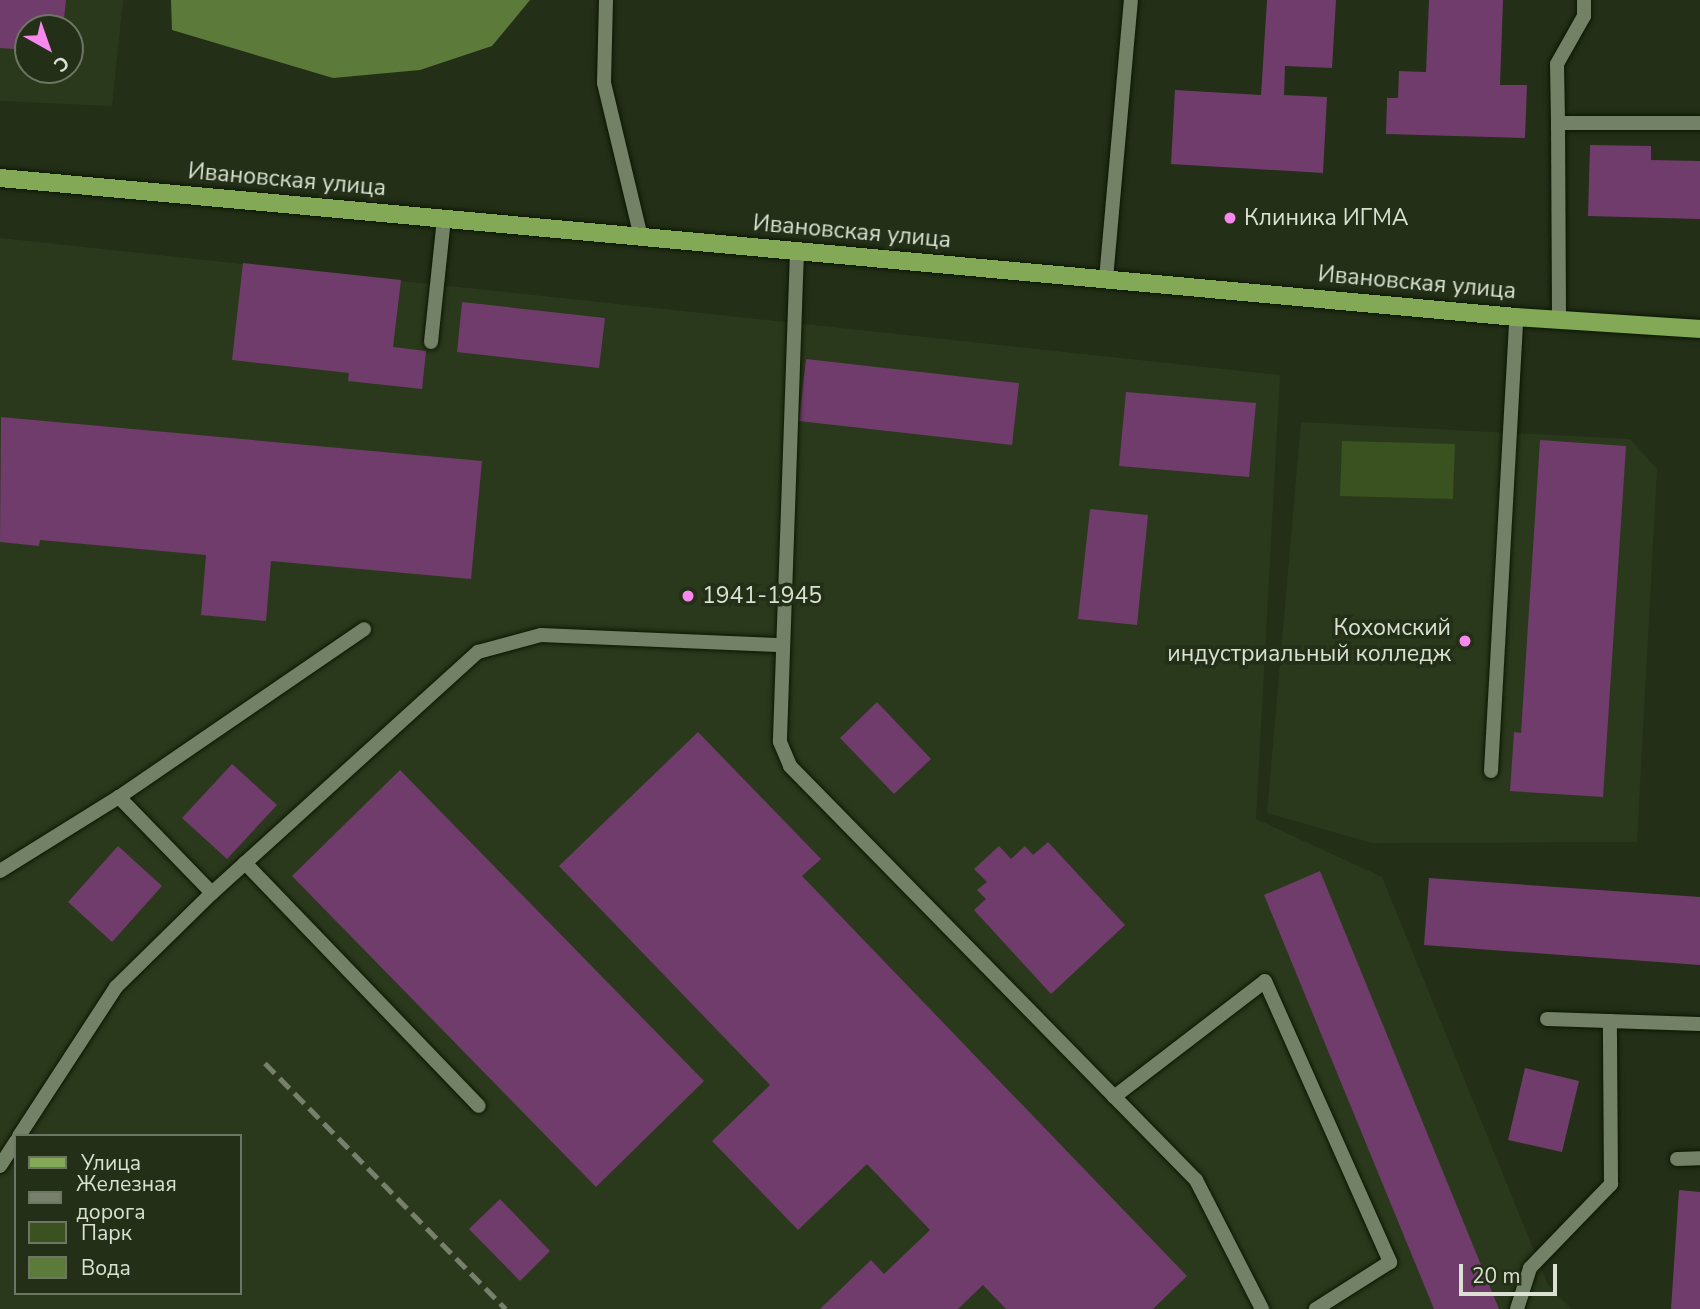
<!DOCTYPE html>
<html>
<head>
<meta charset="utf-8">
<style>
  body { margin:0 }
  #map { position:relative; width:1700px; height:1309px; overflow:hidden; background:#232f17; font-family:"Nunito Sans",sans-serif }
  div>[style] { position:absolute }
  .built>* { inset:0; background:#2a391b }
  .green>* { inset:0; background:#3a5120 }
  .water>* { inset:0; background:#5c7b3a }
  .building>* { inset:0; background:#703c6b }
  .roads { filter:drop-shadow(0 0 2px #0c1702) drop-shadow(0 0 2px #0c1702) }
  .service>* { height:14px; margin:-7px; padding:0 7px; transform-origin:7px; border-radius:7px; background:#738166 }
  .primary>* { height:18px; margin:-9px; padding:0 9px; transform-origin:9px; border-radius:9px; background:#83a957 }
  .rail>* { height:5px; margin-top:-2.5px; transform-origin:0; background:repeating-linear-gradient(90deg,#76806d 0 14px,transparent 0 21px) }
  .dots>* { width:19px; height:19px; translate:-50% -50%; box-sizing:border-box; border:4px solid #232f17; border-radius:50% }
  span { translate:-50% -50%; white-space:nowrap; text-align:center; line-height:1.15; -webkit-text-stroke:7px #232f17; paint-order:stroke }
  .street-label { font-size:23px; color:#dae1d3 }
  .poi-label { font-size:23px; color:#dae1d3 }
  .left { translate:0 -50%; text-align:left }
  .right { translate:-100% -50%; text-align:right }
  .legend { position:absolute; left:14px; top:1134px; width:228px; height:161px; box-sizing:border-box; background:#232f17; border:2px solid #6c7662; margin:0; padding:9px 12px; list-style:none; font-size:21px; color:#dae1d3 }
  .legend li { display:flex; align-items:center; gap:14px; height:35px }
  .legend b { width:35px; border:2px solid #6c7662 }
  .north { position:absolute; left:14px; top:14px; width:70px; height:70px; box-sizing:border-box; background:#232f17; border:2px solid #6c7662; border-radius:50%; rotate:140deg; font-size:19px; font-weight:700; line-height:28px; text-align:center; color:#dae1d3 }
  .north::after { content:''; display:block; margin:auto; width:24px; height:32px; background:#f788ec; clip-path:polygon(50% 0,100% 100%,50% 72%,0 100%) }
  .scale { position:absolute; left:1459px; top:1264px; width:98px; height:32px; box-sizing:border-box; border:4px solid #dae1d3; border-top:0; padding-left:9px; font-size:21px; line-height:24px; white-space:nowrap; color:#dae1d3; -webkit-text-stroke:5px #232f17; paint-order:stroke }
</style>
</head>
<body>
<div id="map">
  <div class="built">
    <i style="clip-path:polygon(evenodd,0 0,123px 0,112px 106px,0 101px,0 0,28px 28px,70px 28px,70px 70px,28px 70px,28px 28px)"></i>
    <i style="clip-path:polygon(evenodd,0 238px,1280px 375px,1256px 819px,1382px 877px,1548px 1285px,1571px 1309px,0 1309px,0 238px,16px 1136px,240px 1136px,240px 1293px,16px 1293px,16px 1136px)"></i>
    <i style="clip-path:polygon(1301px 422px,1630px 439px,1657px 469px,1637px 842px,1371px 843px,1267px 813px)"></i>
  </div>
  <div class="green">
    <i style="clip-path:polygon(1342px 441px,1455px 444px,1453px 499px,1340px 496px)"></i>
  </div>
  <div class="water">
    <i style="clip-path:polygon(171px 0,530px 0,492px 46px,420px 70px,333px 78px,172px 30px)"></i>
  </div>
  <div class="building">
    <i style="clip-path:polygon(0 0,66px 0,63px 28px,28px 28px,28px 50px,0 48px)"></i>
    <i style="clip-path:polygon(1267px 0,1336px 0,1332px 68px,1285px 66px,1284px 95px,1327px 97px,1323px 173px,1171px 164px,1175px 90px,1261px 95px)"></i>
    <i style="clip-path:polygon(1429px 0,1503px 0,1500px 85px,1527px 85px,1525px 138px,1386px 134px,1387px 98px,1398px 98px,1399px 71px,1426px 72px)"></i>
    <i style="clip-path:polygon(1590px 145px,1651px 146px,1651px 160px,1700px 161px,1700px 219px,1588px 216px)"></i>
    <i style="clip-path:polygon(243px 263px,401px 280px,393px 347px,426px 351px,422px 389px,348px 381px,349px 373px,232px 360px)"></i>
    <i style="clip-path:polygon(462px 302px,605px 318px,599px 368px,457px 352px)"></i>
    <i style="clip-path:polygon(806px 359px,1019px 383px,1012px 445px,799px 421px)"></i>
    <i style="clip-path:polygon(1126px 392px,1256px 403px,1249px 477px,1119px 466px)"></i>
    <i style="clip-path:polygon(1px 417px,482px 461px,471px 579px,271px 561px,266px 621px,201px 615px,206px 555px,40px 540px,39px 546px,0 542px)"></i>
    <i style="clip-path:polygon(1540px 440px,1626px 446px,1603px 797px,1510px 791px,1514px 732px,1521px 733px)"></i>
    <i style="clip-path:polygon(1090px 509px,1148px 515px,1137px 625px,1078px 619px)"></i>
    <i style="clip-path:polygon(877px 702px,931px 759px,894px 794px,840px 738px)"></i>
    <i style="clip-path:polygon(698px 732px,821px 859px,802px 876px,1187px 1276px,1153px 1309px,1006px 1309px,983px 1285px,958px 1309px,820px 1309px,871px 1260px,884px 1274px,930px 1230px,867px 1164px,798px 1230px,712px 1141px,770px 1085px,559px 866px)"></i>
    <i style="clip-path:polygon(232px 764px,277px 805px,227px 859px,182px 818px)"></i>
    <i style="clip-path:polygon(400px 770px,704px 1081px,596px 1187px,292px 876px)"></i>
    <i style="clip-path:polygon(1048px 842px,1125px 925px,1051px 994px,974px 910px,986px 899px,977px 890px,987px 882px,974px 869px,999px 846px,1011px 859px,1025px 846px,1033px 855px)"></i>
    <i style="clip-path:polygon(118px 846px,162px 886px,112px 942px,68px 902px)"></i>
    <i style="clip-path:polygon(1320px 871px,1499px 1309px,1434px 1309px,1264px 895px)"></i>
    <i style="clip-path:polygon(1429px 878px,1700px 897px,1700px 965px,1424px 945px)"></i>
    <i style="clip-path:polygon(1525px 1068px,1579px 1081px,1562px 1152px,1508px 1140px)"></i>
    <i style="clip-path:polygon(1679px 1190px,1700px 1192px,1700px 1309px,1671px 1309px)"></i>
    <i style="clip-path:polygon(500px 1199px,550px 1251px,520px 1281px,469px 1229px)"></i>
  </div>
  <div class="roads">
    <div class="service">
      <i style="left:606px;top:0;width:83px;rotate:91.4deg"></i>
      <i style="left:604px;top:83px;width:158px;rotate:76.5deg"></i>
      <i style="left:1584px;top:0;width:16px;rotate:90deg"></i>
      <i style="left:1584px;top:16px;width:55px;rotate:119.4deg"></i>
      <i style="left:1557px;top:64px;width:59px;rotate:89deg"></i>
      <i style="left:1558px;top:123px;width:142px"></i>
      <i style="left:1558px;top:123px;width:196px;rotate:89.7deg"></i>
      <i style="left:797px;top:251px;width:491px;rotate:92deg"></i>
      <i style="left:780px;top:742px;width:26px;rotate:67deg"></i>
      <i style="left:790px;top:766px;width:580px;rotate:45.56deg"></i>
      <i style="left:1196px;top:1180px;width:145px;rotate:62.9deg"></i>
      <i style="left:1106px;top:279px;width:280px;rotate:-84.9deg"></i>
      <i style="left:431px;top:342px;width:124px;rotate:-84deg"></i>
      <i style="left:1491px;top:771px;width:455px;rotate:-86.8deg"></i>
      <i style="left:245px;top:863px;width:337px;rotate:46.1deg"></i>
      <i style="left:0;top:871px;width:140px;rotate:-31.9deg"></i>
      <i style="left:212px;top:893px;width:134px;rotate:-134.1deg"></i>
      <i style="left:119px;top:797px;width:297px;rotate:-34.4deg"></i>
      <i style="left:1547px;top:1019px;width:153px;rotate:1.9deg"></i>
      <i style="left:1114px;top:1097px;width:190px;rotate:-37.5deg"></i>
      <i style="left:1265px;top:981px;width:308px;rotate:66deg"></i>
      <i style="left:1390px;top:1262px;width:88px;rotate:147.6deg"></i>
      <i style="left:19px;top:1136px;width:178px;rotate:-56.9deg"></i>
      <i style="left:116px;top:987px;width:134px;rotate:-44.4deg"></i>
      <i style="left:212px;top:893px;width:359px;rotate:-42.2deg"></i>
      <i style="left:478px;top:652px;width:65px;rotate:-15.1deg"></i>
      <i style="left:541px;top:635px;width:242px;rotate:2.4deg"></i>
      <i style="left:1677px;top:1159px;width:23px;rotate:-2deg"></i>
      <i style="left:0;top:1166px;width:30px;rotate:-57deg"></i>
      <i style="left:1517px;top:1309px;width:43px;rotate:-72.4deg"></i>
      <i style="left:1530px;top:1268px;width:117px;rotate:-46deg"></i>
      <i style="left:1611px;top:1184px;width:163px;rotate:-90.4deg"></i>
    </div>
    <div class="primary">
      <i style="left:0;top:178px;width:1522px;rotate:5.24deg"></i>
      <i style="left:1516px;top:317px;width:184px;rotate:3.7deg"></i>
    </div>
  </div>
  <div class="rail">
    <i style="left:265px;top:1063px;width:344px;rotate:45.6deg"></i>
  </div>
  <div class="dots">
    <i style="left:1230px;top:218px;background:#f788ec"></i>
    <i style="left:688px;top:596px;background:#f788ec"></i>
    <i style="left:1465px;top:641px;background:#f788ec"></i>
  </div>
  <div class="street-label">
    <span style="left:287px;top:180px;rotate:5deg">Ивановская улица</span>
    <span style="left:852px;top:232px;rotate:5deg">Ивановская улица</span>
    <span style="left:1417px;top:283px;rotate:5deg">Ивановская улица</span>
  </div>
  <div class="poi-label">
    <span class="left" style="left:1244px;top:218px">Клиника ИГМА</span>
    <span class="left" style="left:702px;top:596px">1941-1945</span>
    <span class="right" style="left:1451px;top:641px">Кохомский<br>индустриальный колледж</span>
  </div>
  <ul class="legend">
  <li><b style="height:9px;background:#83a957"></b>Улица</li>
  <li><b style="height:9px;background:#76806d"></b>Железная дорога</li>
  <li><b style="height:19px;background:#3a5120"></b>Парк</li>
  <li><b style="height:19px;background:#5c7b3a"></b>Вода</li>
  </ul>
  <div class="north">С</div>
  <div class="scale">20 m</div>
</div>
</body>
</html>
